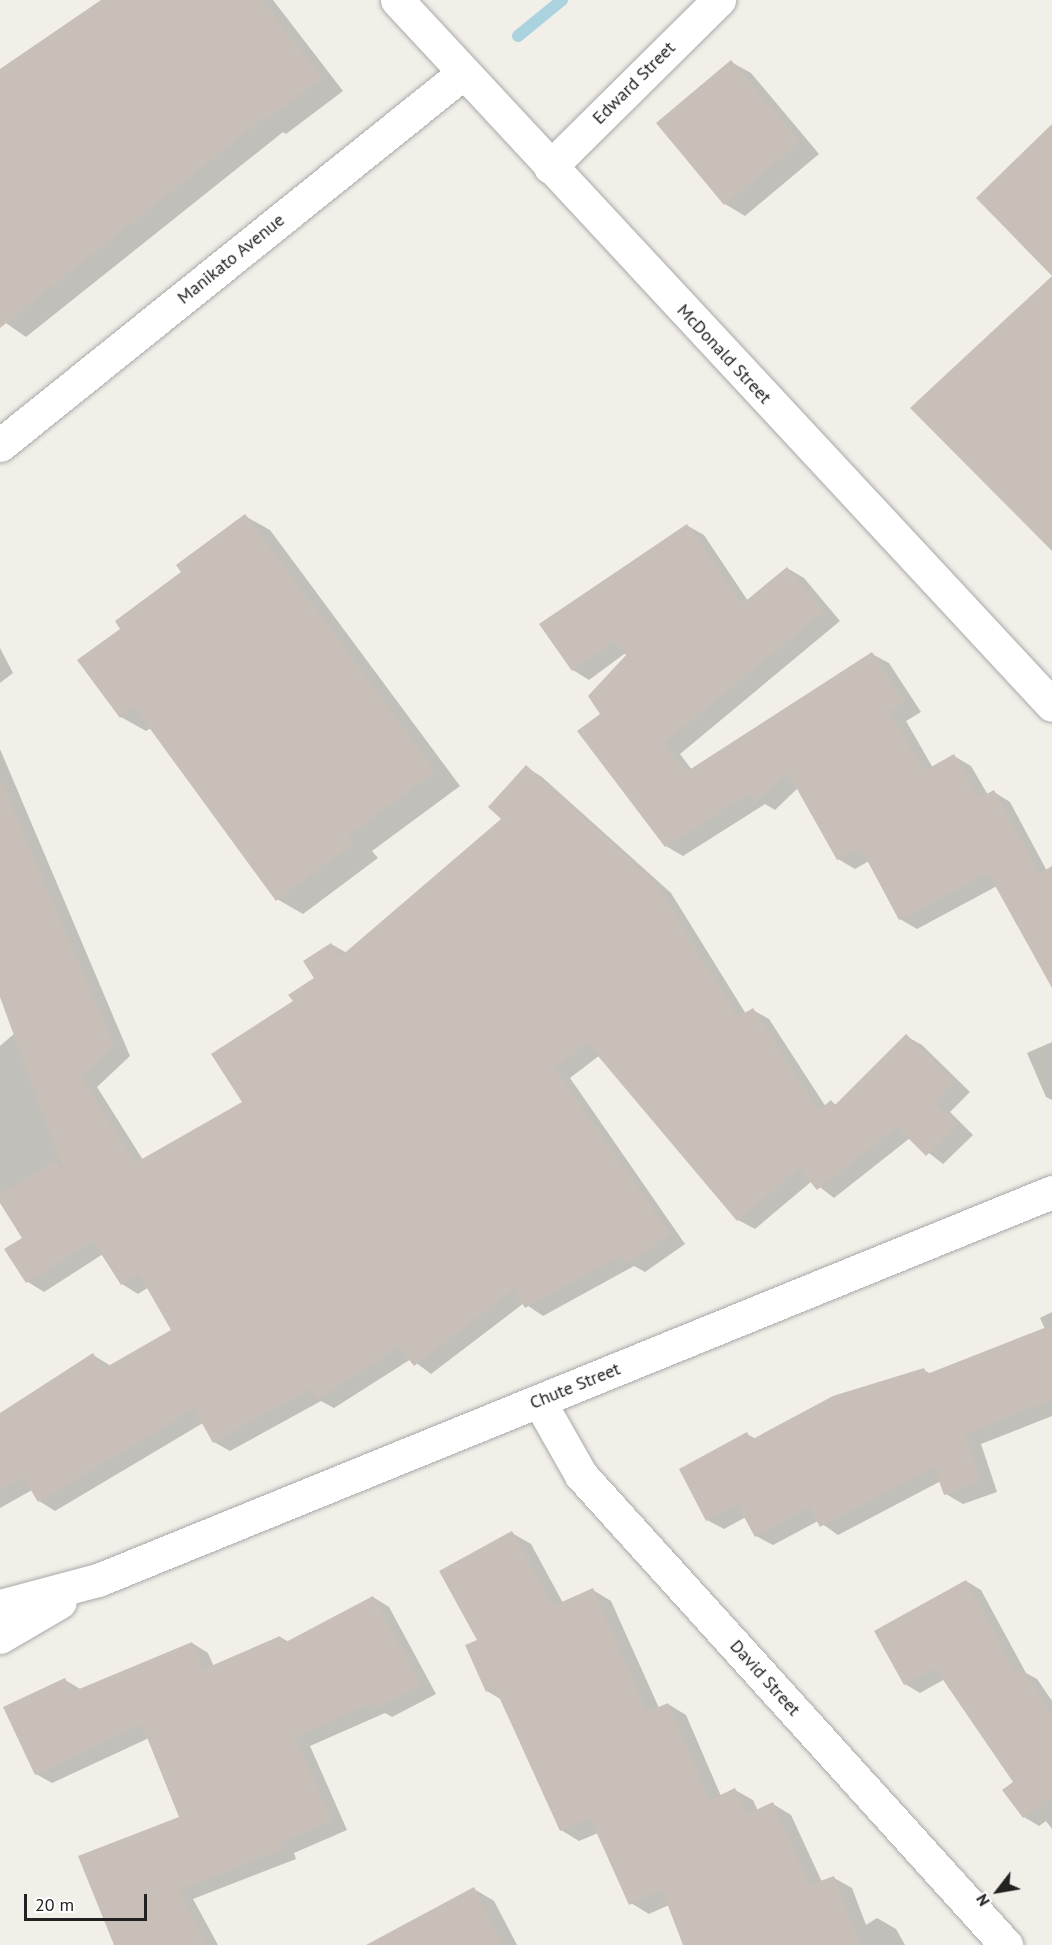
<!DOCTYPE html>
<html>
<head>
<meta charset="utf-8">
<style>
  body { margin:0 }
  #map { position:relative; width:1052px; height:1945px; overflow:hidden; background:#f2efe9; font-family:"PT Sans",sans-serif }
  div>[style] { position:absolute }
  .shadow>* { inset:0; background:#0003 }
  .stream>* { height:12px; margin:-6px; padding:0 6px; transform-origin:6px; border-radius:6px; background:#aad3df }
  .building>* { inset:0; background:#c7bfb8 }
  .roads { filter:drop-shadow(0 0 2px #a9a9a9) drop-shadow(0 0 2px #a9a9a9) }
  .minor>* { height:33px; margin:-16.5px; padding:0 16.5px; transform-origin:16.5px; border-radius:16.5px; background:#fff }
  span { translate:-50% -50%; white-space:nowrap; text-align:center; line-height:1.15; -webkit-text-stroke:4.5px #fff; paint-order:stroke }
  .street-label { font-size:18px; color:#222 }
  .north { position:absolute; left:968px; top:1861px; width:60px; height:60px; -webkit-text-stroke:4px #fff; paint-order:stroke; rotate:239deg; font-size:16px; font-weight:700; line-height:24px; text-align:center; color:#222 }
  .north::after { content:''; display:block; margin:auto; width:21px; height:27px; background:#222; clip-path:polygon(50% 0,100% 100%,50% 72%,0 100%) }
  .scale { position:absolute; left:24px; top:1894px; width:123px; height:27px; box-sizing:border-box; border:3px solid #222; border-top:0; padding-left:8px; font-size:18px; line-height:21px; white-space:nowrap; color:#222; -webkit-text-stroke:4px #fff; paint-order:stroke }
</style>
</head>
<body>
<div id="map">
  <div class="shadow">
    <i style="clip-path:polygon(104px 0,273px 0,343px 91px,286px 134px,283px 132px,26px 337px,0 319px,0 71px)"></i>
    <i style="clip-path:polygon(731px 62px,751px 73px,819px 154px,745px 216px,725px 204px)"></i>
    <i style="clip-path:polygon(245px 516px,270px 530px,460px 786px,372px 851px,378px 858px,303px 914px,277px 899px,151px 728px,146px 731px,121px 717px,122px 629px)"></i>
    <i style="clip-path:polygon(688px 526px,704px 535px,748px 601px,787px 568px,804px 578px,840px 621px,680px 754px,692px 770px,872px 654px,889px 663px,921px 712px,906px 721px,933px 768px,954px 756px,971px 766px,988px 795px,994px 792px,1010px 802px,1047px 871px,1052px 868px,1052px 968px,997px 886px,917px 929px,900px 919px,869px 861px,855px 869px,838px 859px,798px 788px,775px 810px,765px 804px,683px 856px,666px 846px,602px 714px,631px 649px,589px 680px,573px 670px)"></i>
    <i style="clip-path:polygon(0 648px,13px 673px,0 683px)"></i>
    <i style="clip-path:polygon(0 749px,130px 1056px,97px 1087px,143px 1160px,244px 1102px,295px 1002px,316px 978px,331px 944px,347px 953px,503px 819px,526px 767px,542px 777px,671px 893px,746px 1014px,753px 1010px,769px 1019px,826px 1107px,831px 1102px,837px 1105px,906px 1036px,922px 1045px,970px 1092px,950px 1112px,973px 1135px,943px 1164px,910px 1138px,834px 1198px,812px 1181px,755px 1229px,738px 1220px,600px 1055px,570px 1078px,685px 1244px,645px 1272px,634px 1266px,543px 1316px,524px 1303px,431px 1374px,411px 1359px,334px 1408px,321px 1401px,230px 1451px,214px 1442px,203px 1423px,55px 1511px,39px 1501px,32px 1490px,0 1508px,0 1415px,93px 1355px,111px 1366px,173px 1330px,149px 1287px,138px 1294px,122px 1284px,103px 1254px,44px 1292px,28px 1282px,6px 1249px,24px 1238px,0 1200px,0 1046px,15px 1033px,0 993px)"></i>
    <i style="clip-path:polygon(1052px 1042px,1052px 1100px,1046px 1097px,1027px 1053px)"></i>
    <i style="clip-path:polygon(1052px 1312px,1052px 1416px,981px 1444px,997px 1492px,963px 1504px,946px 1494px,941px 1481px,838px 1535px,818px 1521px,773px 1545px,756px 1536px,746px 1517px,724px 1529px,707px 1520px,747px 1434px,756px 1439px,924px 1370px,931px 1374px,1045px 1329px,1040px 1318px)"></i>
    <i style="clip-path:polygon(512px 1533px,531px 1544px,563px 1603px,593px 1590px,611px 1601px,659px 1708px,668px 1704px,686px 1715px,721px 1796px,735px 1790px,753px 1800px,758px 1811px,773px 1804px,791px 1815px,822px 1882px,834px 1878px,852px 1888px,866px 1925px,877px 1918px,896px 1929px,905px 1945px,685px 1945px,669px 1905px,649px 1914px,631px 1903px,598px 1833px,579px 1841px,561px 1830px,502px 1700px,487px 1691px,479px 1640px)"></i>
    <i style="clip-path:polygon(966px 1581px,981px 1590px,1026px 1673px,1037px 1679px,1052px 1701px,1052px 1829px,1046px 1821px,1039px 1826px,1024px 1817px,1015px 1782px,945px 1679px,920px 1693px,905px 1684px)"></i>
    <i style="clip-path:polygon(373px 1597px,389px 1607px,436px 1694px,392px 1717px,385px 1713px,310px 1746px,347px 1830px,294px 1853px,296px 1859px,193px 1899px,218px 1945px,116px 1945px,181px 1818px,149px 1738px,52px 1783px,36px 1774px,65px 1680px,82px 1690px,192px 1643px,208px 1653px,214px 1667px,280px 1637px,289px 1642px)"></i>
    <i style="clip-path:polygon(474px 1889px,494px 1901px,517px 1945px,369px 1945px)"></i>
  </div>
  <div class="stream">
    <i style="left:518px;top:36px;width:57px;rotate:-39.3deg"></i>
  </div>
  <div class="building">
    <i style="clip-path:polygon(101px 0,262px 0,322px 78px,263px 122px,261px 120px,0 328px,0 69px)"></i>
    <i style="clip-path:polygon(731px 60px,800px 142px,724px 205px,656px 123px)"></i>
    <i style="clip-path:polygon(1052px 124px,1052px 551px,910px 408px,1052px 276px,976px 198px)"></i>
    <i style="clip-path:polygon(245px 514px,436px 771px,348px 836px,353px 844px,276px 901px,134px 707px,120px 718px,77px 660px,120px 629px,115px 621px,181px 572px,176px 565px)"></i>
    <i style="clip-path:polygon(687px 524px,742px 604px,787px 567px,824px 611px,664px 743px,686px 772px,872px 652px,905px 702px,890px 711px,924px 771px,954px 754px,979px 798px,994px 790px,1039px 874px,1052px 866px,1052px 988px,988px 873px,899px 920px,860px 847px,837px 860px,788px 773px,757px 801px,750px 793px,665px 847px,577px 731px,600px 714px,588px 696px,626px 655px,614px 641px,572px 671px,539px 624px)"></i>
    <i style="clip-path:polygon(526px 765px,655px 882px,738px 1017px,753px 1008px,819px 1110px,831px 1100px,835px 1105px,906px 1034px,954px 1082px,935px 1102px,958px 1124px,926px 1156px,897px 1127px,817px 1190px,799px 1168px,737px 1221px,587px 1043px,555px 1068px,670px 1234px,627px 1264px,621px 1255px,525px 1308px,514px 1289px,414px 1366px,399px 1347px,317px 1400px,310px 1389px,213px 1443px,194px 1409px,38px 1502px,23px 1477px,0 1490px,0 1413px,93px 1353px,103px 1369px,171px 1330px,139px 1274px,121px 1285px,93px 1241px,26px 1283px,4px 1249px,22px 1238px,0 1203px,0 1195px,54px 1160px,63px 1170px,0 997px,0 777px,114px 1046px,81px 1077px,135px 1163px,242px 1102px,211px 1054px,293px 1001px,288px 995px,314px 978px,303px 961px,331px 943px,340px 957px,501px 819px,488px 807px)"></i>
    <i style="clip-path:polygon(1052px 1325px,1052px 1400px,965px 1434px,981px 1482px,944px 1495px,934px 1467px,820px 1527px,809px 1507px,755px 1537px,737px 1504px,706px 1521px,679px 1469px,747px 1432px,751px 1440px,833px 1396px,924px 1368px,927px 1374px)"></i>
    <i style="clip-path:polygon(512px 1531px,553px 1606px,593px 1588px,647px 1712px,668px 1703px,710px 1800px,735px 1788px,747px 1814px,773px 1802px,810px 1885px,834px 1876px,860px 1945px,683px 1945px,662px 1890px,629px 1905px,590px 1818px,560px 1831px,495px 1688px,486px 1692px,465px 1645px,477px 1640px,439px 1571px)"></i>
    <i style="clip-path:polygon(966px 1580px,1016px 1673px,1022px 1669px,1052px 1713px,1052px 1796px,1023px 1818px,1002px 1790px,1013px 1782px,935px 1668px,904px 1685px,874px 1631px)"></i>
    <i style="clip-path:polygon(373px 1596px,421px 1685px,375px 1709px,372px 1703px,295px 1737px,332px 1820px,279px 1844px,281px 1850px,179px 1890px,208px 1945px,114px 1945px,78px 1856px,179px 1817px,142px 1725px,35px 1775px,3px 1707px,65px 1678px,72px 1692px,192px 1642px,204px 1669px,280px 1636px,284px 1643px)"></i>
    <i style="clip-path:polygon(474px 1887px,504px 1945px,366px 1945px)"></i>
  </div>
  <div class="roads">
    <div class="minor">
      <i style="left:397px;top:0;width:962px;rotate:47.11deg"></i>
      <i style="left:550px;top:167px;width:238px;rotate:-44.7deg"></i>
      <i style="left:0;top:445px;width:593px;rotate:-38.77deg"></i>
      <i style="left:539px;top:1401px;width:85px;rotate:60.4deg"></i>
      <i style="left:581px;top:1475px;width:634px;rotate:47.88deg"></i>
      <i style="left:0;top:1606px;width:101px;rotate:-14.9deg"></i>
      <i style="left:98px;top:1580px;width:1030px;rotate:-22.13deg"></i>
      <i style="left:0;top:1637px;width:69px;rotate:-30.3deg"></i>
    </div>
  </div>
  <div class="street-label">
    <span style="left:634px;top:83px;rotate:-45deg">Edward Street</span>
    <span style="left:231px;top:259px;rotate:-39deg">Manikato Avenue</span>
    <span style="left:724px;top:354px;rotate:47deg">McDonald Street</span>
    <span style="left:575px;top:1386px;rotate:-22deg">Chute Street</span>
    <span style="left:765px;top:1678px;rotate:48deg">David Street</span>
  </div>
  <div class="north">N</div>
  <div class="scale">20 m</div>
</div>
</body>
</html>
